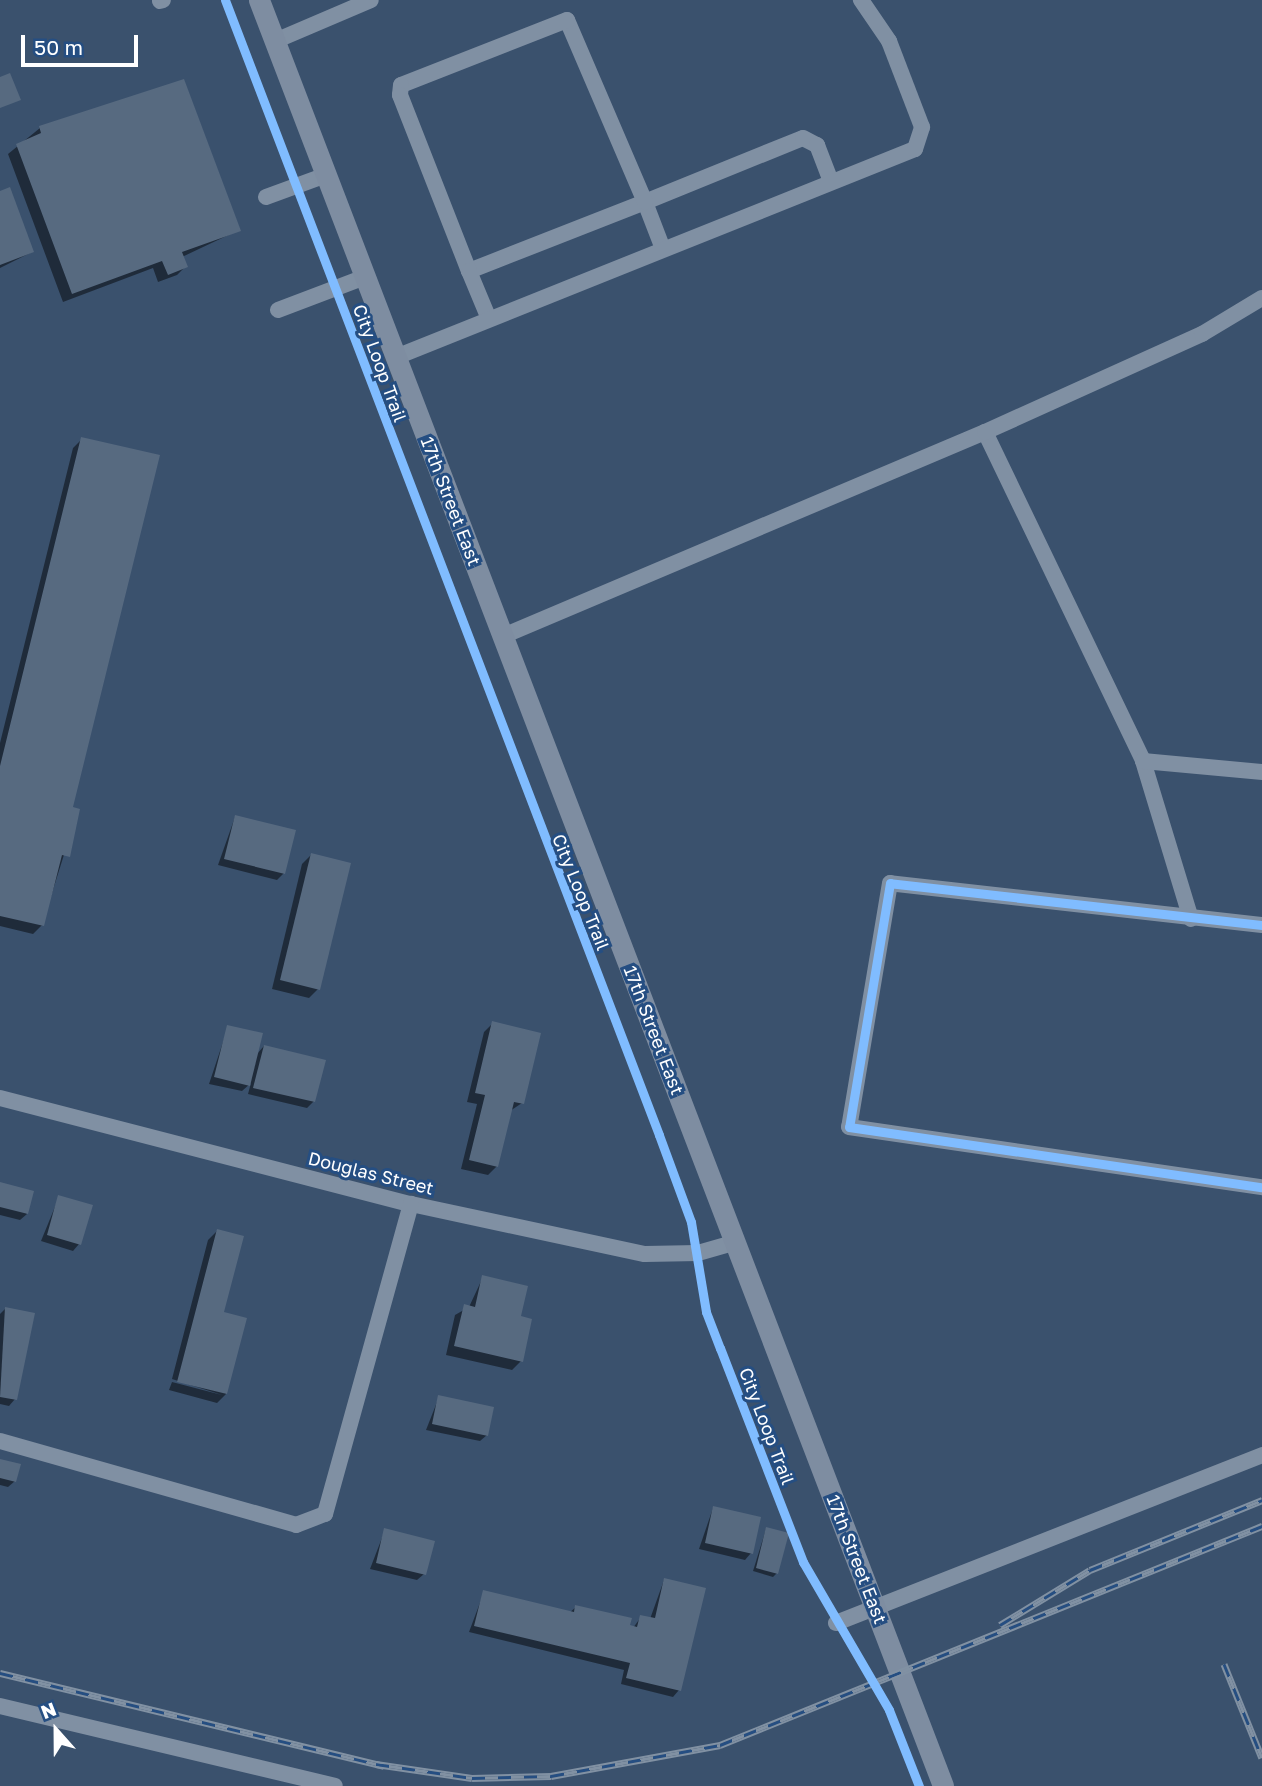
<!DOCTYPE html>
<html>
<head>
<meta charset="utf-8">
<style>
  body { margin:0 }
  #map { position:relative; width:1262px; height:1786px; overflow:hidden; background:#3a516d; font-family:"Golos Text",sans-serif }
  div>[style] { position:absolute }
  .shadow>* { inset:0; background:#0007 }
  .building>* { inset:0; background:#576a80 }
  .minor>* { height:16px; margin:-8px; padding:0 8px; transform-origin:8px; border-radius:8px; background:#8090a3 }
  .major>* { height:21px; margin:-10.5px; padding:0 10.5px; transform-origin:10.5px; border-radius:10.5px; background:#7e8da1 }
  .rail>* { height:7px; margin-top:-3.5px; transform-origin:0; background:repeating-linear-gradient(90deg,#254e82 0 13px,#8191a3 0 26px); box-sizing:border-box; border-block:2px solid #8191a3 }
  .cycleway>* { height:9px; margin:-4.5px; padding:0 4.5px; transform-origin:4.5px; border-radius:4.5px; background:#80bcff }
  span { translate:-50% -50%; white-space:nowrap; text-align:center; line-height:1.15; -webkit-text-stroke:6px #254e82; paint-order:stroke }
  .street-label { font-size:18px; color:#fff }
  .north { position:absolute; left:21px; top:1695px; width:70px; height:70px; -webkit-text-stroke:5px #254e82; paint-order:stroke; rotate:339deg; font-size:19px; font-weight:700; line-height:28px; text-align:center; color:#fff }
  .north::after { content:''; display:block; margin:auto; width:24px; height:32px; background:#fff; clip-path:polygon(50% 0,100% 100%,50% 72%,0 100%) }
  .scale { position:absolute; left:21px; top:35px; width:117px; height:32px; box-sizing:border-box; border:4px solid #fff; border-top:0; padding-left:9px; font-size:21px; line-height:24px; white-space:nowrap; color:#fff; -webkit-text-stroke:5px #254e82; paint-order:stroke }
</style>
</head>
<body>
<div id="map">
  <div class="shadow">
    <i style="clip-path:polygon(40px 128px,239px 230px,182px 257px,186px 266px,177px 275px,158px 282px,153px 268px,63px 302px,8px 154px)"></i>
    <i style="clip-path:polygon(0 193px,32px 252px,0 268px)"></i>
    <i style="clip-path:polygon(82px 439px,71px 808px,78px 810px,42px 925px,33px 934px,0 926px,0 743px,73px 448px)"></i>
    <i style="clip-path:polygon(235px 817px,284px 873px,277px 880px,218px 865px)"></i>
    <i style="clip-path:polygon(311px 855px,318px 989px,309px 998px,272px 989px,302px 864px)"></i>
    <i style="clip-path:polygon(493px 1023px,522px 1103px,510px 1111px,497px 1166px,488px 1175px,461px 1169px,477px 1104px,467px 1102px,484px 1032px)"></i>
    <i style="clip-path:polygon(228px 1027px,256px 1055px,264px 1046px,314px 1101px,307px 1108px,248px 1094px,251px 1083px,242px 1091px,209px 1084px)"></i>
    <i style="clip-path:polygon(0 1184px,27px 1214px,20px 1220px,0 1215px)"></i>
    <i style="clip-path:polygon(59px 1197px,79px 1244px,73px 1251px,41px 1241px)"></i>
    <i style="clip-path:polygon(217px 1231px,226px 1394px,217px 1403px,169px 1390px,172px 1382px,222px 1395px,172px 1379px,208px 1240px)"></i>
    <i style="clip-path:polygon(483px 1277px,519px 1317px,521px 1361px,512px 1370px,446px 1355px,455px 1315px,469px 1307px)"></i>
    <i style="clip-path:polygon(5px 1309px,15px 1399px,9px 1406px,0 1404px,0 1314px)"></i>
    <i style="clip-path:polygon(439px 1397px,487px 1435px,480px 1441px,426px 1430px)"></i>
    <i style="clip-path:polygon(0 1461px,15px 1481px,8px 1487px,0 1485px)"></i>
    <i style="clip-path:polygon(713px 1508px,751px 1553px,745px 1560px,699px 1549px)"></i>
    <i style="clip-path:polygon(766px 1529px,777px 1573px,773px 1577px,753px 1571px)"></i>
    <i style="clip-path:polygon(385px 1530px,424px 1574px,417px 1580px,370px 1569px)"></i>
    <i style="clip-path:polygon(664px 1580px,679px 1690px,673px 1697px,621px 1684px,624px 1670px,469px 1632px,484px 1592px,569px 1613px,576px 1607px,633px 1628px,641px 1617px,650px 1619px)"></i>
  </div>
  <div class="building">
    <i style="clip-path:polygon(10px 73px,21px 100px,0 108px,0 77px)"></i>
    <i style="clip-path:polygon(184px 79px,241px 231px,182px 252px,188px 267px,168px 275px,162px 261px,72px 294px,16px 144px,41px 133px,39px 126px)"></i>
    <i style="clip-path:polygon(10px 187px,34px 252px,0 265px,0 191px)"></i>
    <i style="clip-path:polygon(81px 437px,160px 455px,73px 807px,80px 809px,70px 857px,62px 855px,44px 926px,0 916px,0 766px)"></i>
    <i style="clip-path:polygon(235px 815px,296px 830px,285px 874px,224px 859px)"></i>
    <i style="clip-path:polygon(311px 853px,351px 863px,320px 990px,280px 980px)"></i>
    <i style="clip-path:polygon(492px 1021px,541px 1033px,524px 1104px,514px 1102px,498px 1167px,469px 1160px,485px 1095px,475px 1093px)"></i>
    <i style="clip-path:polygon(227px 1025px,263px 1033px,250px 1086px,214px 1077px)"></i>
    <i style="clip-path:polygon(264px 1045px,326px 1060px,315px 1102px,253px 1088px)"></i>
    <i style="clip-path:polygon(0 1182px,34px 1191px,28px 1214px,0 1207px)"></i>
    <i style="clip-path:polygon(58px 1195px,93px 1205px,81px 1245px,47px 1235px)"></i>
    <i style="clip-path:polygon(217px 1229px,244px 1236px,224px 1312px,247px 1318px,227px 1394px,177px 1382px)"></i>
    <i style="clip-path:polygon(482px 1275px,528px 1286px,521px 1316px,532px 1319px,523px 1362px,454px 1346px,464px 1304px,475px 1307px)"></i>
    <i style="clip-path:polygon(5px 1307px,35px 1313px,17px 1400px,0 1397px)"></i>
    <i style="clip-path:polygon(438px 1395px,494px 1407px,488px 1436px,432px 1424px)"></i>
    <i style="clip-path:polygon(0 1459px,21px 1464px,16px 1482px,0 1478px)"></i>
    <i style="clip-path:polygon(713px 1506px,761px 1517px,753px 1554px,705px 1543px)"></i>
    <i style="clip-path:polygon(766px 1527px,789px 1533px,778px 1574px,756px 1568px)"></i>
    <i style="clip-path:polygon(384px 1528px,435px 1541px,426px 1575px,376px 1563px)"></i>
    <i style="clip-path:polygon(664px 1578px,706px 1588px,681px 1691px,626px 1678px,630px 1663px,474px 1626px,483px 1590px,574px 1612px,575px 1605px,632px 1618px,630px 1625px,637px 1627px,640px 1615px,655px 1618px)"></i>
  </div>
  <div class="minor">
    <i style="left:160px;top:1px;width:3px;rotate:-18deg"></i>
    <i style="left:275px;top:41px;width:104px;rotate:-23.1deg"></i>
    <i style="left:266px;top:197px;width:64px;rotate:-20.1deg"></i>
    <i style="left:663px;top:249px;width:50px;rotate:-111deg"></i>
    <i style="left:645px;top:202px;width:170px;rotate:-22.1deg"></i>
    <i style="left:803px;top:138px;width:16px;rotate:27deg"></i>
    <i style="left:817px;top:145px;width:39px;rotate:69deg"></i>
    <i style="left:469px;top:271px;width:189px;rotate:-21.4deg"></i>
    <i style="left:645px;top:202px;width:198px;rotate:-113.2deg"></i>
    <i style="left:567px;top:20px;width:178px;rotate:158.6deg"></i>
    <i style="left:401px;top:85px;width:10px;rotate:96deg"></i>
    <i style="left:400px;top:95px;width:189px;rotate:68.6deg"></i>
    <i style="left:469px;top:271px;width:52px;rotate:67.4deg"></i>
    <i style="left:278px;top:310px;width:93px;rotate:-20.8deg"></i>
    <i style="left:396px;top:357px;width:559px;rotate:-21.84deg"></i>
    <i style="left:915px;top:149px;width:23px;rotate:-72deg"></i>
    <i style="left:922px;top:127px;width:92px;rotate:-111deg"></i>
    <i style="left:889px;top:41px;width:50px;rotate:-124.3deg"></i>
    <i style="left:985px;top:432px;width:365px;rotate:64.3deg"></i>
    <i style="left:1143px;top:761px;width:165px;rotate:73.1deg"></i>
    <i style="left:503px;top:636px;width:523px;rotate:-22.94deg"></i>
    <i style="left:985px;top:432px;width:238px;rotate:-24.3deg"></i>
    <i style="left:1202px;top:334px;width:70px;rotate:-31deg"></i>
    <i style="left:1143px;top:761px;width:120px;rotate:5.3deg"></i>
    <i style="left:1262px;top:925px;width:374px;rotate:-173.6deg"></i>
    <i style="left:890px;top:883px;width:247px;rotate:99.5deg"></i>
    <i style="left:849px;top:1127px;width:417px;rotate:8.3deg"></i>
    <i style="left:0;top:1098px;width:424px;rotate:14.5deg"></i>
    <i style="left:411px;top:1204px;width:239px;rotate:12.1deg"></i>
    <i style="left:645px;top:1254px;width:53px;rotate:-1.1deg"></i>
    <i style="left:698px;top:1253px;width:40px;rotate:-16deg"></i>
    <i style="left:0;top:1441px;width:308px;rotate:15.8deg"></i>
    <i style="left:296px;top:1525px;width:31px;rotate:-21deg"></i>
    <i style="left:325px;top:1514px;width:322px;rotate:-74.5deg"></i>
    <i style="left:836px;top:1623px;width:458px;rotate:-21.5deg"></i>
    <i style="left:0;top:1706px;width:344px;rotate:13.4deg"></i>
  </div>
  <div class="major">
    <i style="left:259px;top:0;width:1912px;rotate:69.04deg"></i>
  </div>
  <div class="rail">
    <i style="left:1000px;top:1625px;width:105px;rotate:-31.4deg"></i>
    <i style="left:1090px;top:1570px;width:186px;rotate:-22.1deg"></i>
    <i style="left:1224px;top:1664px;width:101px;rotate:68deg"></i>
    <i style="left:0;top:1673px;width:395px;rotate:13.6deg"></i>
    <i style="left:376px;top:1764px;width:97px;rotate:8.3deg"></i>
    <i style="left:472px;top:1778px;width:79px;rotate:-1.5deg"></i>
    <i style="left:551px;top:1776px;width:172px;rotate:-10.4deg"></i>
    <i style="left:720px;top:1745px;width:585px;rotate:-22deg"></i>
  </div>
  <div class="cycleway">
    <i style="left:225px;top:0;width:1215px;rotate:69.07deg"></i>
    <i style="left:659px;top:1135px;width:93px;rotate:69.8deg"></i>
    <i style="left:691px;top:1222px;width:91px;rotate:80.5deg"></i>
    <i style="left:706px;top:1312px;width:39px;rotate:69deg"></i>
    <i style="left:720px;top:1348px;width:230px;rotate:68.8deg"></i>
    <i style="left:803px;top:1562px;width:171px;rotate:59.8deg"></i>
    <i style="left:889px;top:1710px;width:82px;rotate:68.5deg"></i>
    <i style="left:1262px;top:925px;width:374px;rotate:-173.6deg"></i>
    <i style="left:890px;top:883px;width:247px;rotate:99.5deg"></i>
    <i style="left:849px;top:1127px;width:417px;rotate:8.3deg"></i>
  </div>
  <div class="street-label">
    <span style="left:380px;top:363px;rotate:70deg">City Loop Trail</span>
    <span style="left:451px;top:501px;rotate:69deg">17th Street East</span>
    <span style="left:581px;top:892px;rotate:68deg">City Loop Trail</span>
    <span style="left:654px;top:1030px;rotate:69deg">17th Street East</span>
    <span style="left:371px;top:1173px;rotate:14deg">Douglas Street</span>
    <span style="left:767px;top:1426px;rotate:69deg">City Loop Trail</span>
    <span style="left:857px;top:1559px;rotate:69deg">17th Street East</span>
  </div>
  <div class="north">N</div>
  <div class="scale">50 m</div>
</div>
</body>
</html>
